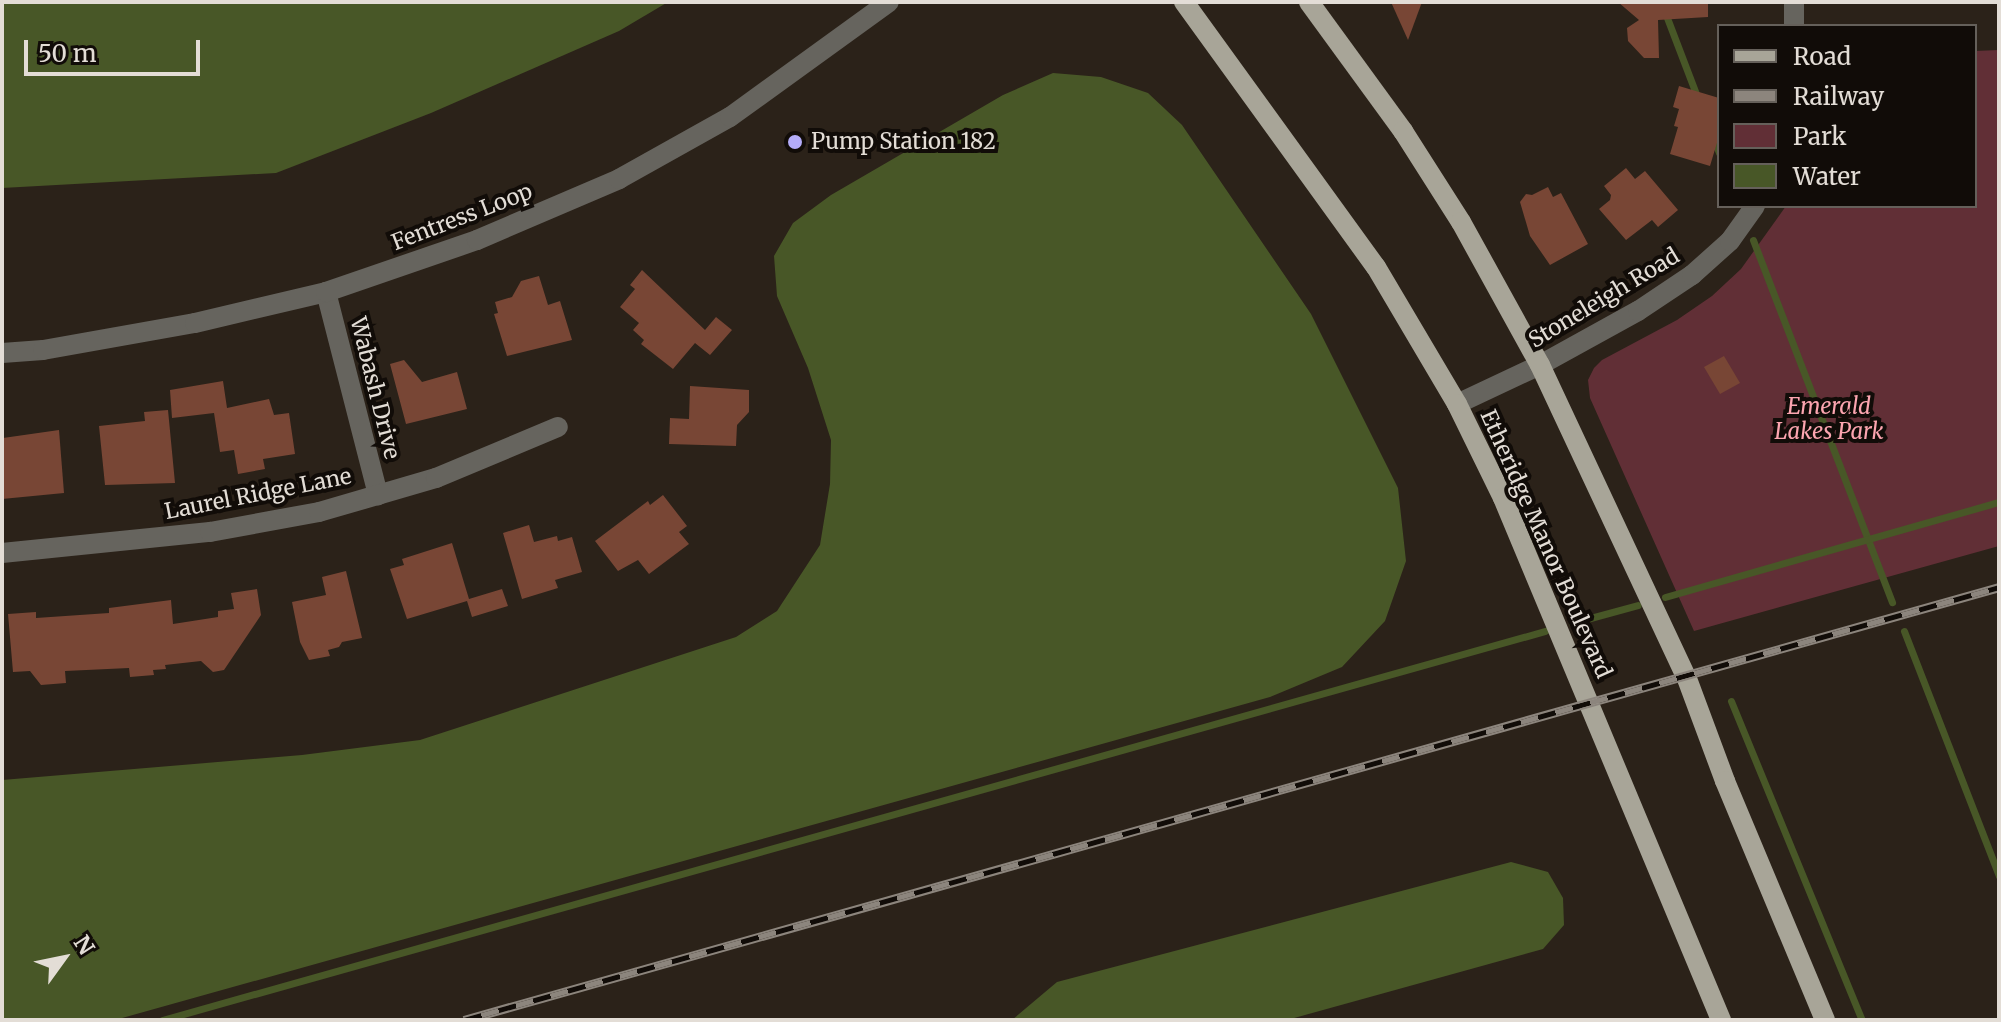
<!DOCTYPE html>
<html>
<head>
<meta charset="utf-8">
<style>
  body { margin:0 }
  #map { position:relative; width:2001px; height:1022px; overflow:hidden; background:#2b2219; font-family:Merriweather,serif }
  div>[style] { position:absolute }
  .green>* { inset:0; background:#612f36 }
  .water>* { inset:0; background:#485727 }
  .stream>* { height:7px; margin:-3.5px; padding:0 3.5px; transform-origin:3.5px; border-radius:3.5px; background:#485727 }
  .building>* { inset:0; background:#784635 }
  .minor>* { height:20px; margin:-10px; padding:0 10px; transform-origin:10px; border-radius:10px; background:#66645e }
  .major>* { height:20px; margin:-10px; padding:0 10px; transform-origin:10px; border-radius:10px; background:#a8a598 }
  .rail>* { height:9px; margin-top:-4.5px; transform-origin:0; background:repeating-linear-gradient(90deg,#110c08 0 18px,#8c857d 0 36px); box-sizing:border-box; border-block:2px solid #8c857d }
  .dots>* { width:22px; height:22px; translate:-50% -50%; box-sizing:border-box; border:4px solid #110c08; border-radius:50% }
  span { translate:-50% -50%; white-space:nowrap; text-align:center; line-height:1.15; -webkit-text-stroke:8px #110c08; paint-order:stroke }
  .poi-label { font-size:22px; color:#e3ddd6 }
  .left { translate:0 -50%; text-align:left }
  .street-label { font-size:22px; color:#e3ddd6 }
  .park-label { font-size:22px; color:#fca5b0; font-style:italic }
  .frame { position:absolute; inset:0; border:4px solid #e3ddd6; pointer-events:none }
  .legend { position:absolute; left:1717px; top:24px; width:260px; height:184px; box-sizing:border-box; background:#110c08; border:2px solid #65605a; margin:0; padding:10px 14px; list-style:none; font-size:24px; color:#e3ddd6 }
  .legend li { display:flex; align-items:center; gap:16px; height:40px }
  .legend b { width:40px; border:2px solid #65605a }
  .north { position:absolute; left:24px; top:918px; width:80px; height:80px; -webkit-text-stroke:6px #110c08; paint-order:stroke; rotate:57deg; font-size:22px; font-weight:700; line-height:32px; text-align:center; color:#e3ddd6 }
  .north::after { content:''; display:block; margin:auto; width:28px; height:36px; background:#e3ddd6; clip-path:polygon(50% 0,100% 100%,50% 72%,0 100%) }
  .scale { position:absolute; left:24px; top:40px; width:176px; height:36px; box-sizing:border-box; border:4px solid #e3ddd6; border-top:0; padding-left:10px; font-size:24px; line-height:28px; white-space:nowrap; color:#e3ddd6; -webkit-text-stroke:6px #110c08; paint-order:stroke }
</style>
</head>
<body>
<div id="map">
  <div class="green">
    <i style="clip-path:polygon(1999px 50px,1999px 546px,1694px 631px,1590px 398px,1588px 380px,1594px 368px,1602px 360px,1677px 320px,1712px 296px,1741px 269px,1786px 206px,1975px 206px,1975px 51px)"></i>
  </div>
  <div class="water">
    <i style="clip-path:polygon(2px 2px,668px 2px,619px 31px,431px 113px,276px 173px,2px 188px)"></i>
    <i style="clip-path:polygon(1053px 73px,1101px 77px,1148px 93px,1182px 125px,1311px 314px,1398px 488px,1406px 561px,1385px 621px,1342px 667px,1270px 697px,115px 1020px,2px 1020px,2px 780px,302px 755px,420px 740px,736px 637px,777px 611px,820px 545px,830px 484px,831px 440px,808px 368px,777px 296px,774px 256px,793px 223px,831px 195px,1003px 95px)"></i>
    <i style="clip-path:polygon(1511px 862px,1548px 872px,1563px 898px,1564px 925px,1543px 949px,1287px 1020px,1012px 1020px,1057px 982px)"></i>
  </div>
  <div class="stream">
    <i style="left:1661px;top:2px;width:104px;rotate:69.1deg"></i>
    <i style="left:1713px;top:137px;width:17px;rotate:69deg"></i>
    <i style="left:1753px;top:240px;width:388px;rotate:69deg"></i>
    <i style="left:1665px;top:597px;width:347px;rotate:-15.9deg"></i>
    <i style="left:1572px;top:623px;width:68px;rotate:-15.3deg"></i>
    <i style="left:1904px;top:631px;width:263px;rotate:68.8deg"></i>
    <i style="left:1731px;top:701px;width:345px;rotate:67.7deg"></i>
    <i style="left:162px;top:1020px;width:1437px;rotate:-15.71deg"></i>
  </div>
  <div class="building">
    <i style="clip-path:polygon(1391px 2px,1422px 2px,1408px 40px)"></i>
    <i style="clip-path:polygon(1618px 2px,1708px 2px,1708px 17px,1658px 20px,1659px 58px,1644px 58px,1628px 41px,1627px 28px,1639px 20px)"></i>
    <i style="clip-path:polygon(1679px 86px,1719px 98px,1719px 136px,1710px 166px,1670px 154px,1678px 127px,1674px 126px,1679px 109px,1673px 107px)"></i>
    <i style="clip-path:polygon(1626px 168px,1635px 179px,1645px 171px,1678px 210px,1658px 227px,1652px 220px,1626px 240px,1599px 209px,1610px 200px,1611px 195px,1604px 186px)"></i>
    <i style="clip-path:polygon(1548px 187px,1553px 197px,1561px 193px,1588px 244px,1550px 265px,1530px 236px,1520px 202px,1526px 194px,1532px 195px)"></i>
    <i style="clip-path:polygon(642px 270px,705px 330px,716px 317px,732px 330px,710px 355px,695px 343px,673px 369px,641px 344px,644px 340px,633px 330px,639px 323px,620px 307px,635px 289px,630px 285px)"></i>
    <i style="clip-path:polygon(539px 276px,548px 305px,560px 301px,572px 340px,507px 356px,494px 314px,498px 313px,495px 302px,512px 297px,521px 281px)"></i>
    <i style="clip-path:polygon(1724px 356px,1740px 383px,1720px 394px,1704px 367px)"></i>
    <i style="clip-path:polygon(404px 360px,422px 382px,457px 372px,467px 409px,406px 424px,390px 364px)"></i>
    <i style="clip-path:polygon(223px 381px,227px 408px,269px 399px,274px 415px,289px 413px,295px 454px,263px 459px,265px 469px,238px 474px,234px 450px,220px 452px,214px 413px,172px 418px,170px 390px)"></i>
    <i style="clip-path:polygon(690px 386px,749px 390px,749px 412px,737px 425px,736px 446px,669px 444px,670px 418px,689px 419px)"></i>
    <i style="clip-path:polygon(168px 410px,175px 483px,105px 485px,99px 426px,145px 421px,144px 412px)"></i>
    <i style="clip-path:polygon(59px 430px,64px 493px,2px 499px,3px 438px)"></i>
    <i style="clip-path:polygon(663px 495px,687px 526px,679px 532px,689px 544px,649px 574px,638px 560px,618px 571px,595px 541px,648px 501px,650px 505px)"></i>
    <i style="clip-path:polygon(529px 525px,534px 542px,557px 536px,558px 541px,572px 537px,582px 572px,555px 580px,558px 588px,522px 599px,503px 533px)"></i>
    <i style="clip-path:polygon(452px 543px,469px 599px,502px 589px,508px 606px,472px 617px,467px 601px,407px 619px,390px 569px,404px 565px,402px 559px)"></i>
    <i style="clip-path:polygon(346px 571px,362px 638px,342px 642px,339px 647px,328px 650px,330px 656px,309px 660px,300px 642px,292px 602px,326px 595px,322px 577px)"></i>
    <i style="clip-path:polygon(257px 589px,261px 615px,224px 670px,213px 672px,201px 661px,165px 665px,166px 669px,153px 670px,154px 675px,130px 677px,129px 668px,65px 671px,66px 683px,41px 685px,30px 671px,13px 672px,8px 614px,36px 612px,36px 618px,109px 613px,109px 608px,171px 600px,173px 624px,218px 617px,218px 611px,234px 609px,231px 593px)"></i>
  </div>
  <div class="minor">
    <i style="left:1794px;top:2px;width:24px;rotate:90deg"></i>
    <i style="left:326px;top:292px;width:210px;rotate:75.6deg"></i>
    <i style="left:2px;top:353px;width:41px;rotate:-4.2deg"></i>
    <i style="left:43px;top:350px;width:154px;rotate:-10.1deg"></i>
    <i style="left:195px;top:323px;width:135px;rotate:-13.3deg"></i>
    <i style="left:326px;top:292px;width:160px;rotate:-19deg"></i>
    <i style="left:477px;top:240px;width:155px;rotate:-23.2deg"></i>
    <i style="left:619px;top:179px;width:127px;rotate:-29.2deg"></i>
    <i style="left:730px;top:117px;width:196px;rotate:-35.9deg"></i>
    <i style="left:1457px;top:404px;width:92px;rotate:-25.2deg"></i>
    <i style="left:1540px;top:365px;width:112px;rotate:-28.9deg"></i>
    <i style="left:1638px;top:311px;width:65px;rotate:-33.7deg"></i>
    <i style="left:1692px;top:275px;width:51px;rotate:-41.8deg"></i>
    <i style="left:1730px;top:241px;width:43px;rotate:-54.5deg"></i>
    <i style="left:2px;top:553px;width:209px;rotate:-5.8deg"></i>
    <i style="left:210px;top:532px;width:111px;rotate:-10.4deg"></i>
    <i style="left:319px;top:512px;width:122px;rotate:-16.2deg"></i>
    <i style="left:436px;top:478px;width:132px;rotate:-22.7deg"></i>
  </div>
  <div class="major">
    <i style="left:1184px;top:2px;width:327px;rotate:54.1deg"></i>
    <i style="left:1376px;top:267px;width:159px;rotate:59.4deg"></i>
    <i style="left:1457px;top:404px;width:105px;rotate:63.9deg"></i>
    <i style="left:1503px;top:498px;width:566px;rotate:67.33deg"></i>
    <i style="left:1309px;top:2px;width:160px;rotate:53.9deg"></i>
    <i style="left:1403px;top:131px;width:108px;rotate:57.5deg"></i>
    <i style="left:1461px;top:222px;width:163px;rotate:61.1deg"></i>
    <i style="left:1540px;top:365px;width:344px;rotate:64.9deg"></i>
    <i style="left:1686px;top:676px;width:112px;rotate:69.6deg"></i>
    <i style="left:1725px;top:781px;width:259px;rotate:67.3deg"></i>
  </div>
  <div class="rail">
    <i style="left:464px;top:1020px;width:1595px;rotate:-15.75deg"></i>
  </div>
  <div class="dots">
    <i style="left:795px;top:142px;background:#b4acf9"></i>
  </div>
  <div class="poi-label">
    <span class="left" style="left:811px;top:142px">Pump Station 182</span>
  </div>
  <div class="street-label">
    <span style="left:462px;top:217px;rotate:-21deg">Fentress Loop</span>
    <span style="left:1604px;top:298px;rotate:-31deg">Stoneleigh Road</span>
    <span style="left:375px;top:388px;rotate:76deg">Wabash Drive</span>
    <span style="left:258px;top:494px;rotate:-11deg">Laurel Ridge Lane</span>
    <span style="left:1546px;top:544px;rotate:66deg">Etheridge Manor Boulevard</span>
  </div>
  <div class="park-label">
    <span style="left:1829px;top:419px">Emerald<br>Lakes Park</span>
  </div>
  <div class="frame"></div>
  <ul class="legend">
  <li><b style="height:10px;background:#a8a598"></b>Road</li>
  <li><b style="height:10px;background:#8c857d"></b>Railway</li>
  <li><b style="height:22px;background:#612f36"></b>Park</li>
  <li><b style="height:22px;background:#485727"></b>Water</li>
  </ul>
  <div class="north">N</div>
  <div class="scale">50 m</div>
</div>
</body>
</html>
